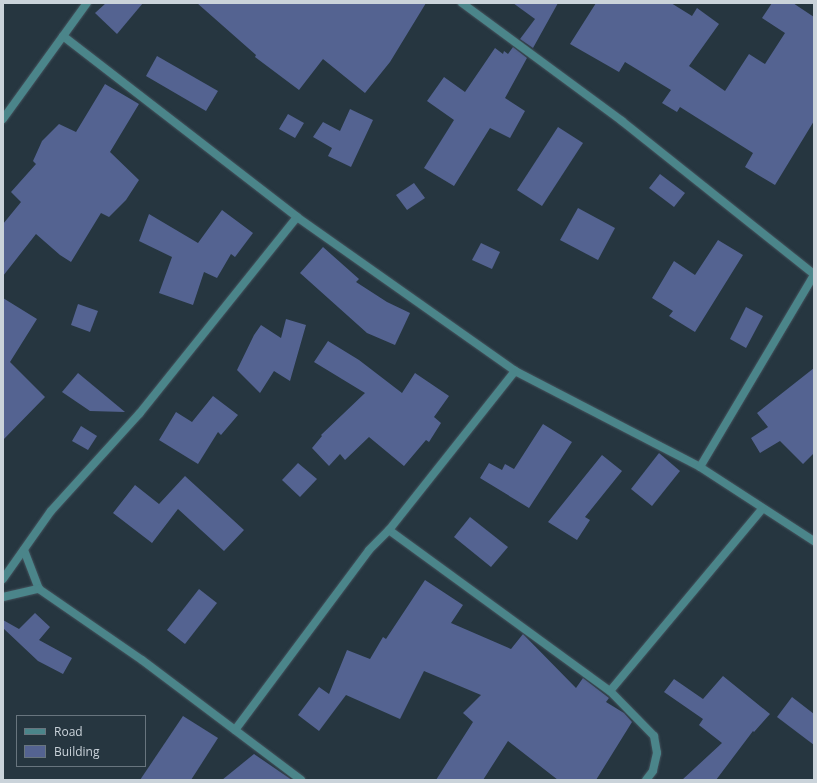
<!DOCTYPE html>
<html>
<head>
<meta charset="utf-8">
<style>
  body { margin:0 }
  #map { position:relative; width:817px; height:783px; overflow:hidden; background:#263640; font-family:"Open Sans",sans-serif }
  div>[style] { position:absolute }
  .building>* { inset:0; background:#546391 }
  .roads { filter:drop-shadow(0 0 1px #44525c) drop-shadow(0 0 1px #44525c) }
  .street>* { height:8px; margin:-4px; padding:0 4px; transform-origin:4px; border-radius:4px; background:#4b858a }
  span { translate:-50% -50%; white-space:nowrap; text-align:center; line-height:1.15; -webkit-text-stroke:3px #263640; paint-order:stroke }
  .frame { position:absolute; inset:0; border:4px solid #cad3da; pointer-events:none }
  .legend { position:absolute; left:16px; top:715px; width:130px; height:52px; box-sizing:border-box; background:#263640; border:1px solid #68757e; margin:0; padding:5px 7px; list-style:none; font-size:12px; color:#cad3da }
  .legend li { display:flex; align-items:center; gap:8px; height:20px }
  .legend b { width:20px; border:1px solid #68757e }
</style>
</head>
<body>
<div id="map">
  <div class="building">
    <i style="clip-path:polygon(106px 3px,143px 3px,117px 34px,95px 13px)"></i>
    <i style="clip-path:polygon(197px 3px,426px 3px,390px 62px,365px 93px,323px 59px,299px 90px,255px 57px,256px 55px)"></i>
    <i style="clip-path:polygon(513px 3px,558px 3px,533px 48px,520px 39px,535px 19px)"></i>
    <i style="clip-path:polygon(596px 3px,671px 3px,692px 16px,697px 8px,719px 24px,689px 66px,725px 91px,749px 54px,765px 64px,785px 33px,762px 18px,772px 3px,793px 3px,814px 17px,814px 121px,775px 185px,745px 167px,753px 153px,680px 107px,677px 112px,662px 103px,671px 90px,625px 62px,619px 72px,570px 44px)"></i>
    <i style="clip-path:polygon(513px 47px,527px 58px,505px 98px,525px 111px,510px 138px,490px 128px,454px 186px,424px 168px,454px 120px,427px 101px,444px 77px,465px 92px,495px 48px,503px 54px,504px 51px,508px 54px)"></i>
    <i style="clip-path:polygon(157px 56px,218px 91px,206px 111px,146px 76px)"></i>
    <i style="clip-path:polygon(105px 84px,139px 104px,110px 152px,139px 180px,126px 200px,109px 217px,101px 213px,71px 262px,60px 255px,36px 234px,3px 276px,3px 224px,21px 202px,11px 192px,36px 164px,33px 161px,42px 141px,59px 124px,76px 132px)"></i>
    <i style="clip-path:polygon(350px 109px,373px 120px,351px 167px,328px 156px,332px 148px,313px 137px,323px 122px,340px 131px)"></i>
    <i style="clip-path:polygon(288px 114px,304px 123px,295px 138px,279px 129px)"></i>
    <i style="clip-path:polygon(558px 127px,583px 143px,542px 206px,517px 190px)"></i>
    <i style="clip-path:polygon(660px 174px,685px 193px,674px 207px,649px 188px)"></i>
    <i style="clip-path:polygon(414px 183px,425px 198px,407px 210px,396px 195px)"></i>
    <i style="clip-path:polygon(578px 208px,615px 228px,598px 260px,560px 240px)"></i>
    <i style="clip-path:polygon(222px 210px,253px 233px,235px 257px,231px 254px,217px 278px,204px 272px,193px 305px,159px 293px,172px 257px,139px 241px,149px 214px,198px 243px)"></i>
    <i style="clip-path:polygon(718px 240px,743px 255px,695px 332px,669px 316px,673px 311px,652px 298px,674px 261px,695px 275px)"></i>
    <i style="clip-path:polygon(481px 243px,500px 252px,492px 269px,472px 260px)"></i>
    <i style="clip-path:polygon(323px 247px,359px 279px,356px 282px,387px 302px,410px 313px,395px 345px,367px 333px,300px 273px)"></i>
    <i style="clip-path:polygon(3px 298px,37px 319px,10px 362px,45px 397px,3px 440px)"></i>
    <i style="clip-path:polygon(78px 304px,98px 311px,90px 332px,71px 325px)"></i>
    <i style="clip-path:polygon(746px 307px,763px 316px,746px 348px,730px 339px)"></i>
    <i style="clip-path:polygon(286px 319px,306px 325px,290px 381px,274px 371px,260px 393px,237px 370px,254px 335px,261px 325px,281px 338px)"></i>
    <i style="clip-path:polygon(328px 341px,359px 360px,402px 393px,415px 373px,449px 396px,434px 417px,441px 423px,429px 442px,426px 440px,404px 466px,369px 437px,345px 460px,340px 454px,329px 466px,312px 448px,322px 436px,321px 435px,365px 393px,314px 362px)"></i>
    <i style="clip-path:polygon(814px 368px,814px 453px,803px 464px,780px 441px,760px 453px,751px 438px,768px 427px,757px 413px)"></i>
    <i style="clip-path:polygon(78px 373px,125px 412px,90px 411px,62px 392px)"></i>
    <i style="clip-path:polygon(213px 396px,238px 415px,221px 435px,218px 432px,198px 464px,159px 440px,176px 412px,192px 422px)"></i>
    <i style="clip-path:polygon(543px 424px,572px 442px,529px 508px,480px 478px,489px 463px,502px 470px,505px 464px,514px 469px)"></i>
    <i style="clip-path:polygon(81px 426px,97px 436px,88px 450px,72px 441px)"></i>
    <i style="clip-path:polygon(659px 453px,680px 471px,652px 506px,631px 489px)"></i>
    <i style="clip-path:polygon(602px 455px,622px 471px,585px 517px,590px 520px,577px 540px,548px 522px)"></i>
    <i style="clip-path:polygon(298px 463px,317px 479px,300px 497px,282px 480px)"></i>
    <i style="clip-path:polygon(185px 476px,244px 530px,224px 551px,178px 509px,152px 543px,113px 513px,135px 485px,159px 504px)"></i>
    <i style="clip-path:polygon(470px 517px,508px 547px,491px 567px,454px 537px)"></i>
    <i style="clip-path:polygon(425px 580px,463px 605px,451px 623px,511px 649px,523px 634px,576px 688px,583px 678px,609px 698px,606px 702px,624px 713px,632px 722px,596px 780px,558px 780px,508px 741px,483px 780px,436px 780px,473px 722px,463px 713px,481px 695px,424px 671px,400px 719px,346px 695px,319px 731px,298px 715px,319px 687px,329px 694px,347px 650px,370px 659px,383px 637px,386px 639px)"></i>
    <i style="clip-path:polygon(199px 589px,217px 603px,185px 644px,167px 630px)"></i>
    <i style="clip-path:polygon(35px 613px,50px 627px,39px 640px,72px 658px,63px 674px,38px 661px,3px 628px,3px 620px,19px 629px)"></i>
    <i style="clip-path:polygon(723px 676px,770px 714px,754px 732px,753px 731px,716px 780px,682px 780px,722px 743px,699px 725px,703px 719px,664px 692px,674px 679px,703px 699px)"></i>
    <i style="clip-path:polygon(792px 697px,814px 714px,814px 745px,777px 717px)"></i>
    <i style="clip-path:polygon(183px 716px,218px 738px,191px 780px,140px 780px)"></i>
    <i style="clip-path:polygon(254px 754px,292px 780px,222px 780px)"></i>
  </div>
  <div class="roads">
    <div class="street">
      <i style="left:462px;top:3px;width:199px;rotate:36.4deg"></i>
      <i style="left:622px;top:121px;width:246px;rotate:38.6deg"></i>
      <i style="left:63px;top:36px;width:296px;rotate:37.7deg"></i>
      <i style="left:297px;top:217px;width:267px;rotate:35.2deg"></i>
      <i style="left:515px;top:371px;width:208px;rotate:27.4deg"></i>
      <i style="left:700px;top:467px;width:136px;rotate:33deg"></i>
      <i style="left:3px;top:119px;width:143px;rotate:-54.1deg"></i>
      <i style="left:700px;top:467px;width:223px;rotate:-59.3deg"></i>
      <i style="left:389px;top:530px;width:273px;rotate:36.1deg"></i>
      <i style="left:610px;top:691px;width:63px;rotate:45.6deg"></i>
      <i style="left:654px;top:736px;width:17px;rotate:80deg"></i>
      <i style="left:657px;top:753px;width:18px;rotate:103deg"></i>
      <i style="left:653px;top:771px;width:11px;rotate:128deg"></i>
      <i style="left:24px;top:550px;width:42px;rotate:69deg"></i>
      <i style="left:3px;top:579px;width:83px;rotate:-54.8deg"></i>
      <i style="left:51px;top:511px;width:132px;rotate:-47.8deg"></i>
      <i style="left:140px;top:413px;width:251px;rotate:-51.3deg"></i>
      <i style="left:3px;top:597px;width:37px;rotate:-13deg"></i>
      <i style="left:39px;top:589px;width:125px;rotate:34.6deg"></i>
      <i style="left:142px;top:660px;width:199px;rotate:37deg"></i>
      <i style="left:610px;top:691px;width:237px;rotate:-50.1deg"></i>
      <i style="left:235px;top:730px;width:224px;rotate:-53.3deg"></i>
      <i style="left:369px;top:550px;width:28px;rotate:-45deg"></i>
      <i style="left:389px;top:530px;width:203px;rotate:-51.6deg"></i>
    </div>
  </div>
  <div class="frame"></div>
  <ul class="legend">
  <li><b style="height:5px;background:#4b858a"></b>Road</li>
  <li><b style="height:11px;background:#546391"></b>Building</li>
  </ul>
</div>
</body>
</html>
